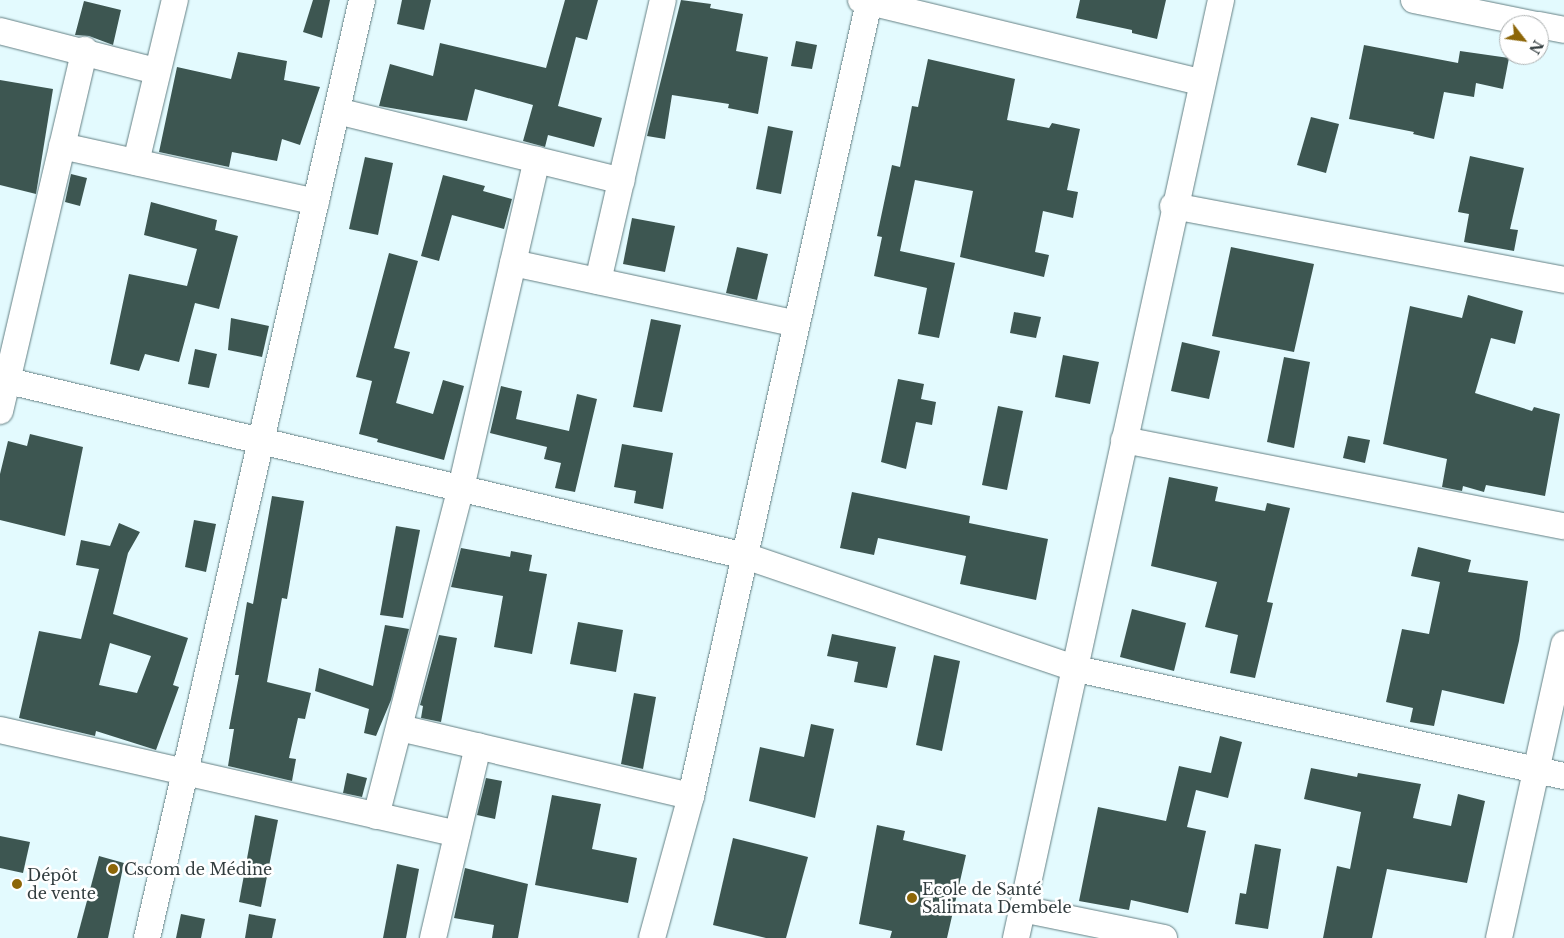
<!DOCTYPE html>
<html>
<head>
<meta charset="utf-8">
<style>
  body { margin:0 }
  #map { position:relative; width:1564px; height:938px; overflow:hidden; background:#e3fafe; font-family:"Libre Baskerville",serif }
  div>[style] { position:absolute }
  .building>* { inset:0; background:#3d5651 }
  .roads { filter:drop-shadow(0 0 1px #658084) drop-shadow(0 0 1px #658084) }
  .minor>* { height:26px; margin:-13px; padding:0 13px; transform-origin:13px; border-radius:13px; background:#fff }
  .dots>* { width:14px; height:14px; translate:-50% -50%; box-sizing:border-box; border:2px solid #fff; border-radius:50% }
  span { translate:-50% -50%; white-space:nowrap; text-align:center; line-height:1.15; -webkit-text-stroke:5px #fff; paint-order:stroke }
  .poi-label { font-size:16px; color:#323d3f }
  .left { translate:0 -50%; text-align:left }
  .north { position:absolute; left:1499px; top:15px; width:50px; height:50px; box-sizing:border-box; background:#fff; border:1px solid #adb1b2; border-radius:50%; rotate:120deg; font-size:14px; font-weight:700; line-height:20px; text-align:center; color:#323d3f }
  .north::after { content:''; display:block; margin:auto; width:18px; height:22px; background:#8d6608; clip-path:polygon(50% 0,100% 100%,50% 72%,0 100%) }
</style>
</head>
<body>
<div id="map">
  <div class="building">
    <i style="clip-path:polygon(313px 0,330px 0,322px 38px,303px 32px)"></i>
    <i style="clip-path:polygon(402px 0,431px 0,424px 30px,397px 24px)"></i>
    <i style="clip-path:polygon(565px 0,598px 0,587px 40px,576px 37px,558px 106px,602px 118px,594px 147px,548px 135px,545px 147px,523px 141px,533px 105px,475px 89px,467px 121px,379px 106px,390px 64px,433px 76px,440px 43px,546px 68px)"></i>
    <i style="clip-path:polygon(681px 0,711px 4px,710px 8px,743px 14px,736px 51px,768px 57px,758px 114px,728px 108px,729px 104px,672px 95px,665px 139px,647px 136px)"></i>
    <i style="clip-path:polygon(1080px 0,1166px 0,1157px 39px,1132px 33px,1132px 30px,1076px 18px)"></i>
    <i style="clip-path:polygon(84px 1px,121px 10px,113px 45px,89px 36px,75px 35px)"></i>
    <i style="clip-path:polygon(796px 41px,817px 45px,812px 69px,791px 66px)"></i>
    <i style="clip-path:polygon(1364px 45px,1458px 63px,1460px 51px,1509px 58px,1503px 89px,1476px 83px,1474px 97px,1444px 92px,1434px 139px,1413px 134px,1414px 132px,1349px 119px)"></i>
    <i style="clip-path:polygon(238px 52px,287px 61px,284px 80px,320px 87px,300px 145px,282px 139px,277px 161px,232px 152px,229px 167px,159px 152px,177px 67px,231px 79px)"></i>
    <i style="clip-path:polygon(928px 59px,1015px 79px,1007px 120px,1049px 128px,1052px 123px,1080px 129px,1067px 190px,1078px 192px,1073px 218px,1043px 211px,1035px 252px,1049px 255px,1044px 277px,960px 257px,973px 191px,915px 180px,900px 251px,955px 263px,939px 338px,918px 334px,927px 288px,874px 276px,882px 237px,877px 236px,892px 165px,900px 167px,912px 106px,918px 107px)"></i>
    <i style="clip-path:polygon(0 80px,53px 89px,36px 194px,0 185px)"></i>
    <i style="clip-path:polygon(1311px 117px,1339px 124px,1326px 173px,1297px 165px)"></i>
    <i style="clip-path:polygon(768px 126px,793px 131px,781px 194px,756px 189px)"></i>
    <i style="clip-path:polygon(1470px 156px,1524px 168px,1510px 229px,1518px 230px,1514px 251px,1464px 242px,1469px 214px,1458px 212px)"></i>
    <i style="clip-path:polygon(365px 157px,393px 163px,378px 235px,349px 229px)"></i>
    <i style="clip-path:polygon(71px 174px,87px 178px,80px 206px,65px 202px)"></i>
    <i style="clip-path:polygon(443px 175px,485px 186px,483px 191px,512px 199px,504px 229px,452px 215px,439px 261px,421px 256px)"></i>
    <i style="clip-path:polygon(151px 202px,217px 220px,215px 230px,238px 236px,219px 309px,195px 303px,179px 362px,145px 354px,139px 371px,110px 364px,129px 274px,187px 286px,197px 249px,144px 235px)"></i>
    <i style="clip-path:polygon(632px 218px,675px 226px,665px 272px,623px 264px)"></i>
    <i style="clip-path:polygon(737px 247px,768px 254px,757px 300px,726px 293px)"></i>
    <i style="clip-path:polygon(1231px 247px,1314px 264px,1294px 352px,1212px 336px)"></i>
    <i style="clip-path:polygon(389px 253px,418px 261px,394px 348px,410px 352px,396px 403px,433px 414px,443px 380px,464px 386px,444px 460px,377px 442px,378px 439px,359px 434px,372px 381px,356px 377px)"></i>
    <i style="clip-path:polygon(1468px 295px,1523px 311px,1515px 344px,1491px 338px,1475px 393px,1532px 411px,1534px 407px,1560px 414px,1545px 496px,1486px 485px,1484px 492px,1463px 486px,1462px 491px,1442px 487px,1447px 459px,1383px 444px,1410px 306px,1462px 318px)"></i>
    <i style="clip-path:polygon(1014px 312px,1041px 317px,1036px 338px,1010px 333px)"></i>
    <i style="clip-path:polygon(231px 318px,269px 326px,262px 357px,228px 350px)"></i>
    <i style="clip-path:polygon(651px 319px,681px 325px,662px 412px,633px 407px)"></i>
    <i style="clip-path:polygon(1182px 342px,1220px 351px,1209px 399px,1171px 391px)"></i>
    <i style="clip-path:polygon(195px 349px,217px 354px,209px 388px,188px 384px)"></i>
    <i style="clip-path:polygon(1063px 355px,1099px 362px,1090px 404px,1055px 397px)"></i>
    <i style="clip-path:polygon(1284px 357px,1310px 362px,1294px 448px,1267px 442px)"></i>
    <i style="clip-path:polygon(898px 379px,924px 384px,921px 399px,936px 402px,932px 425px,916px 422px,906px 469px,881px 462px)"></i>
    <i style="clip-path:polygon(501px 386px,522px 391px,516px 419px,569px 431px,577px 394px,597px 399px,575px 492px,555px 488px,561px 463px,544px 459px,547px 447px,490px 433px)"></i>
    <i style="clip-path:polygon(998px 406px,1023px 411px,1007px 490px,982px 485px)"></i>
    <i style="clip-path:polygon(30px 434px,83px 447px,65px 536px,0 520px,0 474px,8px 441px,27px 446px)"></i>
    <i style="clip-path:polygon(1348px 436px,1370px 440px,1365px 463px,1343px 458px)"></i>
    <i style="clip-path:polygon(622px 444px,673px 453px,663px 509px,634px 503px,636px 491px,614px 487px)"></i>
    <i style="clip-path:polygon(1169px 477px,1218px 487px,1215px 501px,1265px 511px,1267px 503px,1290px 508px,1267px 602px,1273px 603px,1255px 678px,1230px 673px,1238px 635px,1205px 627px,1217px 582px,1151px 566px)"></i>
    <i style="clip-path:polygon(852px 492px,970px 516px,969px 523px,1048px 539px,1036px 600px,960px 584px,966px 556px,878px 538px,874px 555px,840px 548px)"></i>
    <i style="clip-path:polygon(272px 496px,304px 501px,287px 599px,282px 598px,267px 682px,311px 693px,305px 719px,298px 718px,289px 758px,296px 759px,292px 781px,228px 766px,234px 729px,229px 729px,239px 675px,235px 675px,247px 602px,253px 604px)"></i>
    <i style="clip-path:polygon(194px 520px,216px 524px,206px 572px,185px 567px)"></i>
    <i style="clip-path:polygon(evenodd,119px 523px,140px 532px,128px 553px,113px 614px,188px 638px,173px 685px,179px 687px,156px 750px,96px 731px,95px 736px,19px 718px,39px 631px,81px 639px,99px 569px,76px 565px,81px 540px,110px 546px,119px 523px,110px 643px,151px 656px,137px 693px,99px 685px,110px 643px)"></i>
    <i style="clip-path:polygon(396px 526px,420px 530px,403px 618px,380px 615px)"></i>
    <i style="clip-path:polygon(1418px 547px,1471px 560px,1468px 572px,1528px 581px,1519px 641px,1504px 704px,1442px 690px,1434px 726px,1410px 722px,1413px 708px,1386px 702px,1402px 629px,1429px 634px,1440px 582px,1411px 576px)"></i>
    <i style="clip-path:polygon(461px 548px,510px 557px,511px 551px,532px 555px,529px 571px,547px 574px,532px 654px,494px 647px,503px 596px,451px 587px)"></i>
    <i style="clip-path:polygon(1132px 609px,1186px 623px,1174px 671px,1120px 657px)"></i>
    <i style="clip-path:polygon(578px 622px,623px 630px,616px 672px,570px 664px)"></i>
    <i style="clip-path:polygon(385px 625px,409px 629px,391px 700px,376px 736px,364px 733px,369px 709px,315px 691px,319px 668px,373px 686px)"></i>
    <i style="clip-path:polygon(832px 634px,896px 647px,887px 688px,854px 682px,858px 662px,827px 656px)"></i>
    <i style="clip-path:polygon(439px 635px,457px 638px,441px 722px,421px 718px,423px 706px,420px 705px)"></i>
    <i style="clip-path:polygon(934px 655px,960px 661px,942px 751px,916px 745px)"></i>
    <i style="clip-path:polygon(634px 693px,656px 697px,643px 769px,621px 764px)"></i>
    <i style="clip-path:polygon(811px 724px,834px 729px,815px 818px,749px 801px,760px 747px,804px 757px)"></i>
    <i style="clip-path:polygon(1220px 736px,1242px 742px,1228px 798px,1196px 790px,1187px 827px,1206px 831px,1188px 913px,1131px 900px,1129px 910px,1079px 901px,1098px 807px,1166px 821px,1179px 766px,1211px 773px)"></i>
    <i style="clip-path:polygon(1311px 768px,1357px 777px,1358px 773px,1421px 784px,1413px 818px,1451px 826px,1458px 794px,1485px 801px,1467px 883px,1387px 869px,1372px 938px,1323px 938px,1337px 866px,1350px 869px,1361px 812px,1304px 799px)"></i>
    <i style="clip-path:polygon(347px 773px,367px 778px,362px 797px,343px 793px)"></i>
    <i style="clip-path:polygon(486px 778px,502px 781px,495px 819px,477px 815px)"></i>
    <i style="clip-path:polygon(552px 795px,601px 804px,592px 849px,637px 858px,628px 903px,535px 885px)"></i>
    <i style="clip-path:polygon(255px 815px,278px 820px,261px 907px,239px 902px)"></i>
    <i style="clip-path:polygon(877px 825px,905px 831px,903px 840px,966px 855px,947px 938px,890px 938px,892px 931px,859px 924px)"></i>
    <i style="clip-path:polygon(0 836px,30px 842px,23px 873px,0 868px)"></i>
    <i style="clip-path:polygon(733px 838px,808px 857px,786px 938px,766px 938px,713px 925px)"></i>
    <i style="clip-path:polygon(1255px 844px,1281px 849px,1268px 929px,1235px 924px,1240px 893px,1246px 894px)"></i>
    <i style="clip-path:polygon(99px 856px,124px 863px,108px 938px,77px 938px)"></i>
    <i style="clip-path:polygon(397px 864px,419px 869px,406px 938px,383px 938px)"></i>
    <i style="clip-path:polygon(465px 868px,528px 884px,518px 938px,492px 938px,494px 925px,454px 918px)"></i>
    <i style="clip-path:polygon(181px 914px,205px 919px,201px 938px,176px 938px)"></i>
    <i style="clip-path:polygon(249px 914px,276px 919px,272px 938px,245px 938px)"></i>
  </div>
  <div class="roads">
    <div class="minor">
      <i style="left:861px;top:0;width:350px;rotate:13.6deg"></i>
      <i style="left:1414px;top:0;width:126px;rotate:11.5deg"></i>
      <i style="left:1539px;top:25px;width:25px;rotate:11deg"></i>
      <i style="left:0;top:31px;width:161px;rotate:14.4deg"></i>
      <i style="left:337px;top:111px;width:293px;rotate:13.8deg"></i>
      <i style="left:62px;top:146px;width:260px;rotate:12.4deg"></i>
      <i style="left:136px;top:162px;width:167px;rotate:-76.5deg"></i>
      <i style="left:1173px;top:206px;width:398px;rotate:10.7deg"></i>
      <i style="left:513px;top:263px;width:290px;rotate:12.1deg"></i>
      <i style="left:598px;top:281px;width:288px;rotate:-77deg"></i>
      <i style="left:0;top:379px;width:766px;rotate:13.36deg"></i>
      <i style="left:745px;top:556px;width:351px;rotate:18.8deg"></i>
      <i style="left:1077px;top:669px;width:499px;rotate:12.4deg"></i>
      <i style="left:0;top:411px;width:371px;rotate:-76.8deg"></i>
      <i style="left:1124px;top:440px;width:448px;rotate:11.1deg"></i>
      <i style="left:400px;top:728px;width:299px;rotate:13.2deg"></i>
      <i style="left:0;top:730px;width:469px;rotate:12.8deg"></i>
      <i style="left:376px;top:816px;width:339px;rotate:-75.5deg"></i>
      <i style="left:461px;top:488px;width:337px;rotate:-77deg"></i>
      <i style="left:1022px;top:909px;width:145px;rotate:11.5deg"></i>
      <i style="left:147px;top:938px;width:962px;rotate:-77.09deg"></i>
      <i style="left:433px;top:938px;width:197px;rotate:-76.8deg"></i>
      <i style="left:652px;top:938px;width:147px;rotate:-74.6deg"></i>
      <i style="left:691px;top:796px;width:814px;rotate:-77.36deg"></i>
      <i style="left:1016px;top:938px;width:960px;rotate:-77.67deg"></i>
      <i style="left:1499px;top:938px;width:301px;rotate:-77.5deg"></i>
    </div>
  </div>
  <div class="dots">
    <i style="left:113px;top:869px;background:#8d6608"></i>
    <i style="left:17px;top:884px;background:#8d6608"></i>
    <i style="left:912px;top:898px;background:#8d6608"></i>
  </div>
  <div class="poi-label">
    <span class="left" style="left:124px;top:869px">Cscom de Médine</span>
    <span class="left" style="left:27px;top:884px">Dépôt<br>de vente</span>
    <span class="left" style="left:922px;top:898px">Ecole de Santé<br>Salimata Dembele</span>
  </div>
  <div class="north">N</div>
</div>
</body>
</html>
